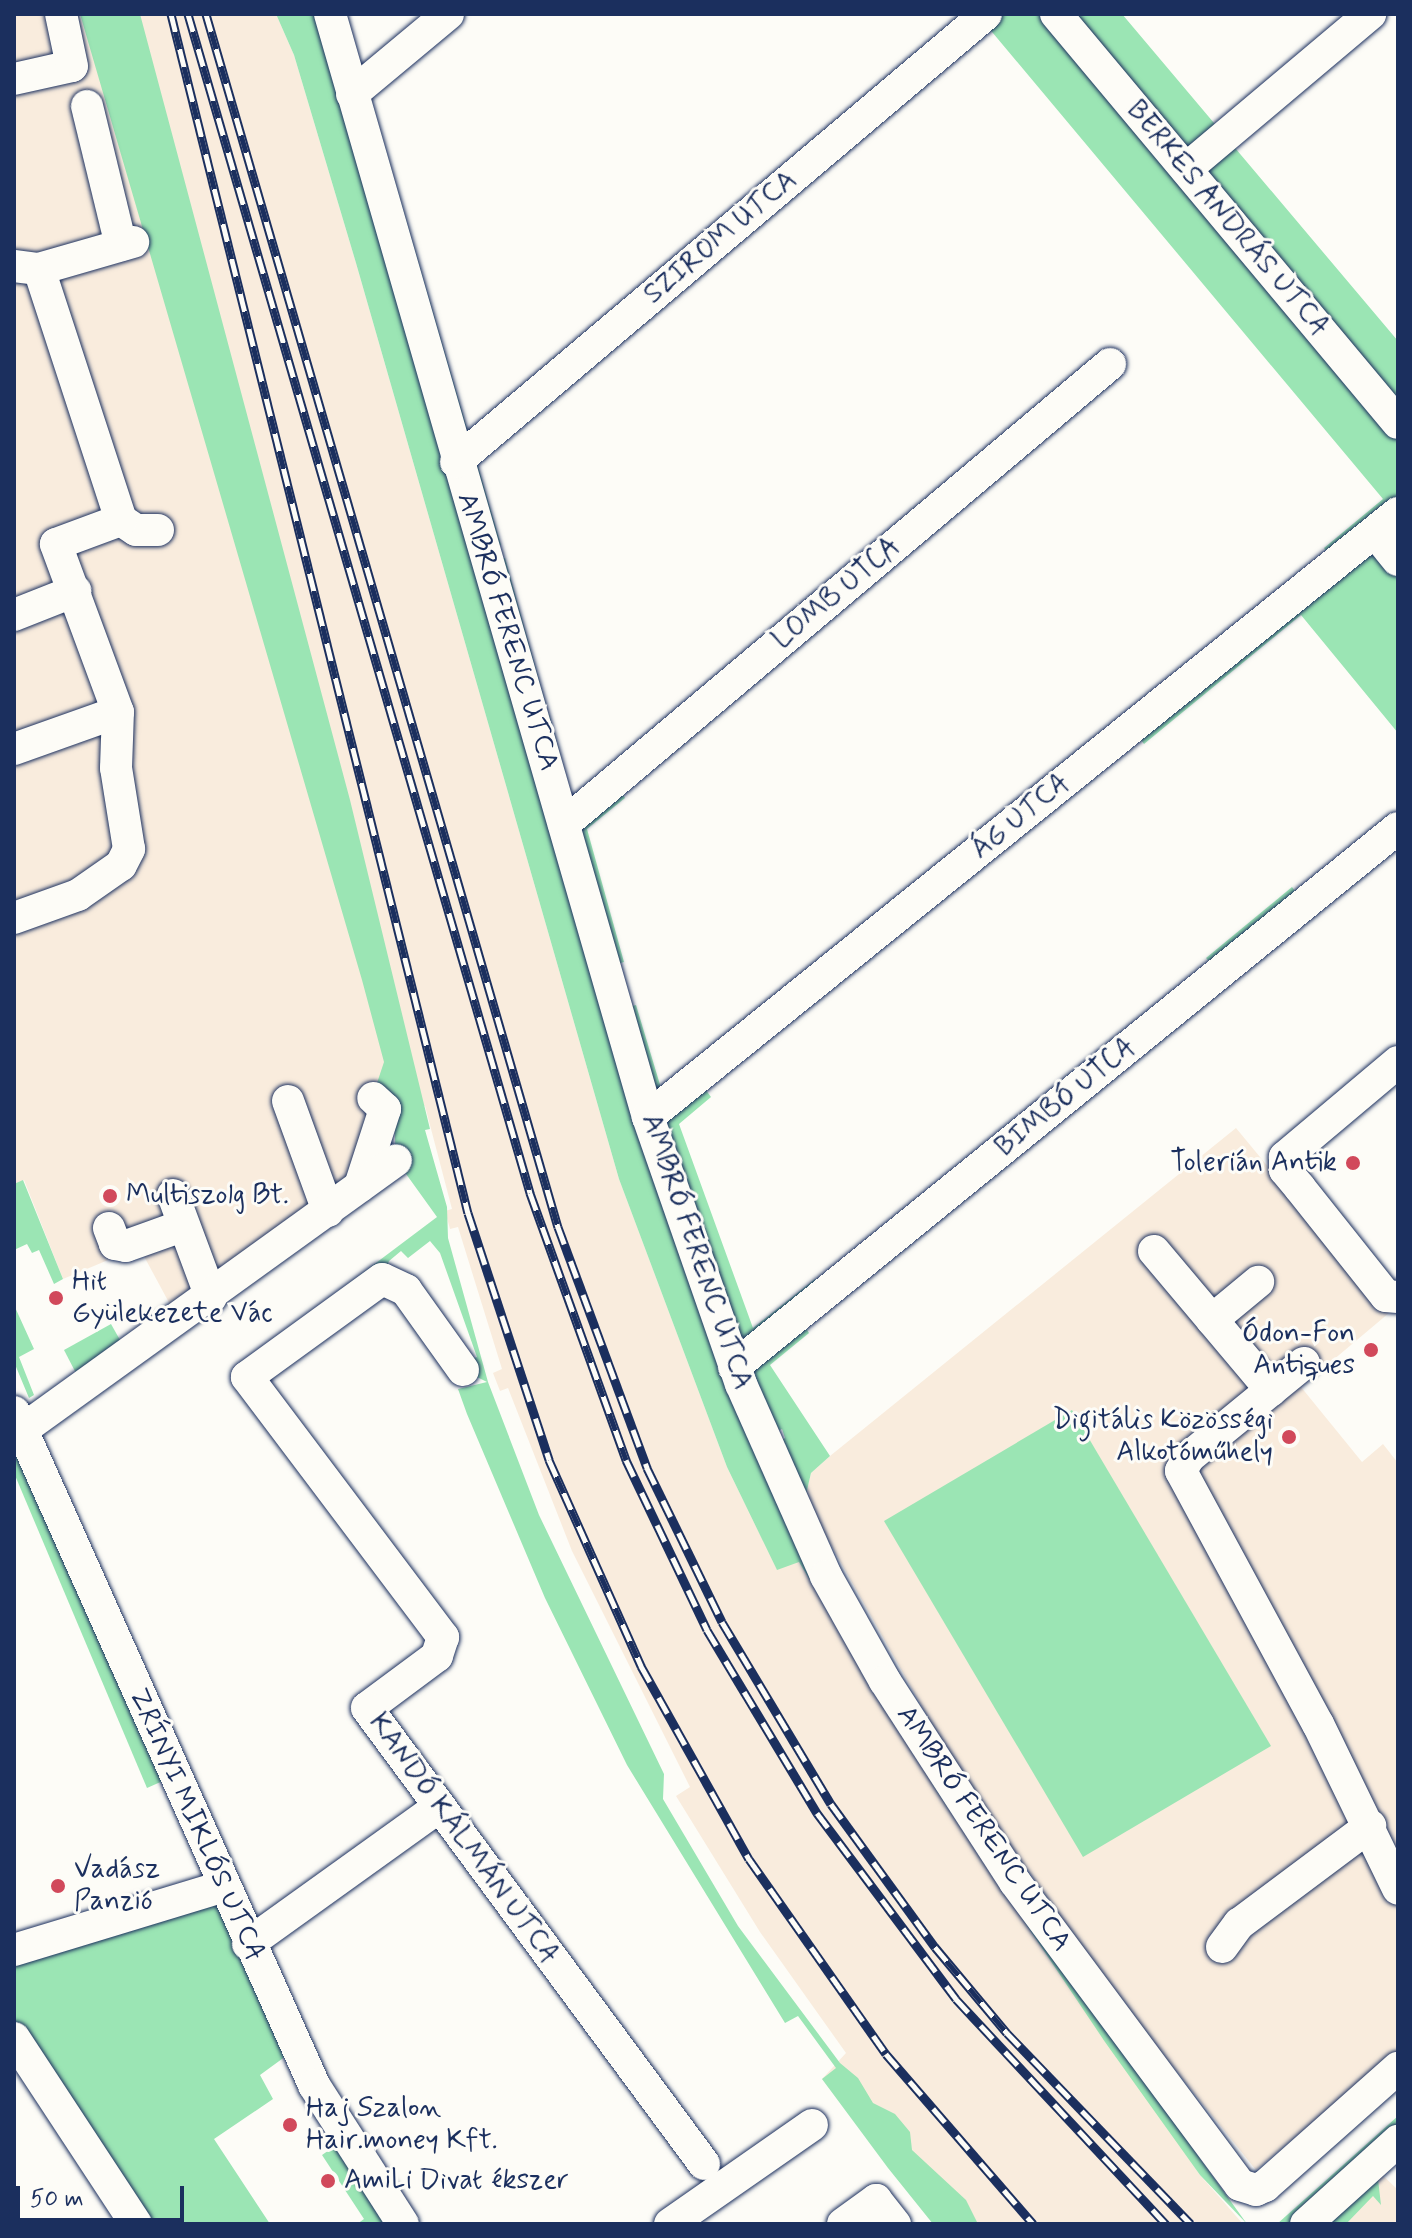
<!DOCTYPE html>
<html>
<head>
<meta charset="utf-8">
<style>
  body { margin:0 }
  #map { position:relative; width:1412px; height:2238px; overflow:hidden; background:#fdfcf7; font-family:Mynerve,sans-serif }
  div>[style] { position:absolute }
  .built>* { inset:0; background:#f9ecdd }
  .green>* { inset:0; background:#9be5b4 }
  .roads { filter:drop-shadow(0 0 2px #1b2f5e) drop-shadow(0 0 2px #1b2f5e) }
  .minor>* { height:32px; margin:-16px; padding:0 16px; transform-origin:16px; border-radius:16px; background:#fdfcf7 }
  .rail>* { height:9px; margin-top:-4.5px; transform-origin:0; background:repeating-linear-gradient(90deg,#fdfcf7 0 18px,#1b2f5e 0 36px); box-sizing:border-box; border-block:2px solid #1b2f5e }
  .dots>* { width:22px; height:22px; translate:-50% -50%; box-sizing:border-box; border:4px solid #fdfcf7; border-radius:50% }
  span { translate:-50% -50%; white-space:nowrap; text-align:center; line-height:1.15; -webkit-text-stroke:6px #fdfcf7; paint-order:stroke }
  .street-label { font-size:28px; color:#1b2f5e }
  .poi-label { font-size:28px; color:#1b2f5e }
  .right { translate:-100% -50%; text-align:right }
  .left { translate:0 -50%; text-align:left }
  .frame { position:absolute; inset:0; border:16px solid #1b2f5e; pointer-events:none }
  .scale { position:absolute; left:16px; top:2186px; width:168px; height:36px; box-sizing:border-box; border:4px solid #1b2f5e; border-top:0; padding-left:10px; font-size:24px; line-height:28px; white-space:nowrap; color:#1b2f5e; -webkit-text-stroke:6px #fdfcf7; paint-order:stroke }
</style>
</head>
<body>
<div id="map">
  <div class="built">
    <i style="clip-path:polygon(14px 14px,276px 14px,294px 55px,356px 263px,619px 1179px,727px 1467px,777px 1569px,799px 1561px,850px 1652px,1200px 2175px,1243px 2224px,934px 2224px,822px 2079px,846px 2053px,760px 1932px,676px 1796px,690px 1787px,572px 1551px,508px 1388px,500px 1391px,493px 1373px,502px 1369px,458px 1227px,450px 1229px,445px 1211px,452px 1209px,425px 1106px,374px 1092px,345px 1183px,173px 1310px,139px 1247px,63px 1279px,24px 1180px,14px 1184px)"></i>
    <i style="clip-path:polygon(1236px 1128px,1389px 1313px,1301px 1387px,1362px 1462px,1383px 1444px,1398px 1463px,1398px 2051px,1256px 2170px,1127px 2010px,960px 1774px,805px 1499px,811px 1473px,830px 1456px)"></i>
    <i style="clip-path:polygon(1375px 2168px,1398px 2190px,1398px 2224px,1320px 2224px)"></i>
  </div>
  <div class="green">
    <i style="clip-path:polygon(80px 14px,140px 14px,350px 800px,430px 1129px,425px 1130px,447px 1207px,448px 1238px,488px 1382px,539px 1515px,664px 1774px,663px 1799px,738px 1926px,840px 2063px,858px 2078px,873px 2103px,895px 2114px,910px 2132px,912px 2150px,966px 2200px,978px 2224px,933px 2224px,888px 2168px,822px 2079px,836px 2068px,798px 2016px,785px 2023px,627px 1765px,545px 1598px,467px 1414px,458px 1389px,487px 1382px,463px 1370px,461px 1363px,477px 1357px,440px 1253px,430px 1241px,408px 1258px,401px 1251px,389px 1261px,382px 1279px,235px 1369px,437px 1217px,396px 1160px,394px 1117px,374px 1092px,384px 1062px,362px 980px)"></i>
    <i style="clip-path:polygon(276px 14px,346px 14px,501px 545px,483px 549px,486px 562px,505px 558px,546px 705px,530px 709px,533px 719px,549px 714px,571px 795px,569px 806px,619px 788px,625px 798px,587px 829px,624px 962px,605px 967px,618px 1010px,636px 1005px,661px 1088px,703px 1086px,711px 1097px,679px 1124px,753px 1328px,815px 1279px,821px 1287px,721px 1360px,1011px 1895px,1247px 2224px,1200px 2175px,1105px 2042px,938px 1793px,799px 1562px,777px 1570px,727px 1467px,619px 1179px,356px 263px,294px 55px)"></i>
    <i style="clip-path:polygon(977px 14px,1122px 14px,1398px 341px,1398px 547px,1331px 557px,1324px 548px,1383px 499px)"></i>
    <i style="clip-path:polygon(1372px 552px,1398px 575px,1398px 733px,1301px 615px,1144px 744px,1136px 733px)"></i>
    <i style="clip-path:polygon(1292px 887px,1300px 898px,1215px 968px,1206px 958px)"></i>
    <i style="clip-path:polygon(23px 1180px,63px 1279px,54px 1284px,39px 1250px,32px 1253px,27px 1244px,14px 1250px,14px 1184px)"></i>
    <i style="clip-path:polygon(14px 1305px,34px 1349px,19px 1357px,34px 1395px,29px 1398px,14px 1362px)"></i>
    <i style="clip-path:polygon(802px 1322px,809px 1333px,770px 1365px,830px 1456px,811px 1473px,805px 1499px,778px 1442px,785px 1438px,782px 1429px,773px 1433px,751px 1367px)"></i>
    <i style="clip-path:polygon(111px 1324px,124px 1347px,79px 1379px,64px 1350px)"></i>
    <i style="clip-path:polygon(1072px 1410px,1271px 1746px,1083px 1857px,884px 1521px)"></i>
    <i style="clip-path:polygon(14px 1430px,165px 1780px,147px 1788px,14px 1473px)"></i>
    <i style="clip-path:polygon(227px 1899px,297px 2048px,260px 2075px,273px 2099px,214px 2139px,270px 2224px,136px 2224px,14px 2038px,14px 1962px)"></i>
    <i style="clip-path:polygon(1398px 2116px,1398px 2128px,1292px 2224px,1277px 2224px)"></i>
    <i style="clip-path:polygon(335px 2146px,386px 2224px,357px 2224px,364px 2219px,322px 2155px)"></i>
    <i style="clip-path:polygon(1378px 2179px,1381px 2205px,1373px 2196px,1346px 2224px,1324px 2224px)"></i>
  </div>
  <div class="roads">
    <div class="minor">
      <i style="left:330px;top:14px;width:1148px;rotate:73.92deg"></i>
      <i style="left:648px;top:1117px;width:283px;rotate:70.8deg"></i>
      <i style="left:741px;top:1384px;width:210px;rotate:66.1deg"></i>
      <i style="left:826px;top:1576px;width:120px;rotate:60.7deg"></i>
      <i style="left:885px;top:1681px;width:239px;rotate:57.1deg"></i>
      <i style="left:1015px;top:1882px;width:377px;rotate:53.4deg"></i>
      <i style="left:1240px;top:2185px;width:17px;rotate:17deg"></i>
      <i style="left:1256px;top:2190px;width:10px;rotate:-24deg"></i>
      <i style="left:1265px;top:2186px;width:178px;rotate:-41.6deg"></i>
      <i style="left:1056px;top:14px;width:533px;rotate:50.1deg"></i>
      <i style="left:14px;top:79px;width:59px;rotate:-12.6deg"></i>
      <i style="left:72px;top:66px;width:53px;rotate:-101.9deg"></i>
      <i style="left:352px;top:94px;width:125px;rotate:-39.8deg"></i>
      <i style="left:87px;top:106px;width:143px;rotate:76.3deg"></i>
      <i style="left:1186px;top:169px;width:241px;rotate:-40.1deg"></i>
      <i style="left:14px;top:266px;width:25px;rotate:7deg"></i>
      <i style="left:39px;top:269px;width:98px;rotate:-16deg"></i>
      <i style="left:456px;top:462px;width:694px;rotate:-40.21deg"></i>
      <i style="left:121px;top:520px;width:18px;rotate:34deg"></i>
      <i style="left:136px;top:530px;width:22px"></i>
      <i style="left:1375px;top:532px;width:36px;rotate:51deg"></i>
      <i style="left:14px;top:615px;width:66px;rotate:-21.5deg"></i>
      <i style="left:14px;top:749px;width:110px;rotate:-19.6deg"></i>
      <i style="left:564px;top:824px;width:714px;rotate:-40.11deg"></i>
      <i style="left:14px;top:918px;width:68px;rotate:-19.8deg"></i>
      <i style="left:78px;top:895px;width:52px;rotate:-34.9deg"></i>
      <i style="left:121px;top:865px;width:18px;rotate:-63deg"></i>
      <i style="left:129px;top:849px;width:82px;rotate:-99.1deg"></i>
      <i style="left:116px;top:768px;width:56px;rotate:-88deg"></i>
      <i style="left:118px;top:712px;width:179px;rotate:-110.3deg"></i>
      <i style="left:56px;top:544px;width:69px;rotate:-20.3deg"></i>
      <i style="left:121px;top:520px;width:264px;rotate:-108.1deg"></i>
      <i style="left:1398px;top:1062px;width:148px;rotate:139.9deg"></i>
      <i style="left:1285px;top:1157px;width:13px;rotate:90deg"></i>
      <i style="left:1285px;top:1170px;width:23px;rotate:50deg"></i>
      <i style="left:1300px;top:1188px;width:138px;rotate:51.5deg"></i>
      <i style="left:1386px;top:1296px;width:12px;rotate:5deg"></i>
      <i style="left:288px;top:1101px;width:117px;rotate:70deg"></i>
      <i style="left:648px;top:1117px;width:963px;rotate:-38.85deg"></i>
      <i style="left:360px;top:1186px;width:81px;rotate:-72deg"></i>
      <i style="left:385px;top:1109px;width:16px;rotate:-137deg"></i>
      <i style="left:173px;top:1195px;width:109px;rotate:69.6deg"></i>
      <i style="left:109px;top:1228px;width:17px;rotate:69deg"></i>
      <i style="left:115px;top:1244px;width:11px;rotate:10deg"></i>
      <i style="left:126px;top:1246px;width:59px;rotate:-19.7deg"></i>
      <i style="left:1154px;top:1251px;width:182px;rotate:49.9deg"></i>
      <i style="left:1212px;top:1320px;width:60px;rotate:-39.6deg"></i>
      <i style="left:1304px;top:1363px;width:149px;rotate:140.7deg"></i>
      <i style="left:1189px;top:1457px;width:16px;rotate:120deg"></i>
      <i style="left:1181px;top:1471px;width:288px;rotate:61.6deg"></i>
      <i style="left:1318px;top:1724px;width:183px;rotate:64.1deg"></i>
      <i style="left:734px;top:1367px;width:855px;rotate:-39.07deg"></i>
      <i style="left:463px;top:1370px;width:98px;rotate:-125.5deg"></i>
      <i style="left:406px;top:1290px;width:26px;rotate:-155deg"></i>
      <i style="left:382px;top:1279px;width:167px;rotate:144deg"></i>
      <i style="left:247px;top:1377px;width:326px;rotate:53deg"></i>
      <i style="left:443px;top:1637px;width:20px;rotate:108deg"></i>
      <i style="left:437px;top:1656px;width:87px;rotate:143.4deg"></i>
      <i style="left:367px;top:1708px;width:567px;rotate:53.53deg"></i>
      <i style="left:14px;top:1412px;width:737px;rotate:65.97deg"></i>
      <i style="left:314px;top:2085px;width:165px;rotate:57.4deg"></i>
      <i style="left:22px;top:1430px;width:461px;rotate:-35.8deg"></i>
      <i style="left:248px;top:1944px;width:233px;rotate:-35.7deg"></i>
      <i style="left:1222px;top:1947px;width:29px;rotate:-54deg"></i>
      <i style="left:1239px;top:1924px;width:164px;rotate:-36.8deg"></i>
      <i style="left:14px;top:1950px;width:217px;rotate:-16.9deg"></i>
      <i style="left:14px;top:2038px;width:222px;rotate:56.7deg"></i>
      <i style="left:670px;top:2224px;width:173px;rotate:-34.9deg"></i>
      <i style="left:843px;top:2224px;width:41px;rotate:-36deg"></i>
      <i style="left:876px;top:2200px;width:31px;rotate:52deg"></i>
      <i style="left:1306px;top:2224px;width:124px;rotate:-42.1deg"></i>
    </div>
  </div>
  <div class="rail">
    <i style="left:171px;top:14px;width:1235px;rotate:76.09deg"></i>
    <i style="left:468px;top:1213px;width:260px;rotate:71.8deg"></i>
    <i style="left:549px;top:1460px;width:226px;rotate:65.9deg"></i>
    <i style="left:641px;top:1666px;width:221px;rotate:60.8deg"></i>
    <i style="left:749px;top:1859px;width:238px;rotate:54.9deg"></i>
    <i style="left:886px;top:2054px;width:225px;rotate:49.1deg"></i>
    <i style="left:188px;top:14px;width:1228px;rotate:73.82deg"></i>
    <i style="left:530px;top:1193px;width:284px;rotate:70.2deg"></i>
    <i style="left:626px;top:1460px;width:188px;rotate:64.5deg"></i>
    <i style="left:707px;top:1630px;width:214px;rotate:59deg"></i>
    <i style="left:817px;top:1813px;width:232px;rotate:53.2deg"></i>
    <i style="left:956px;top:1999px;width:308px;rotate:47deg"></i>
    <i style="left:206px;top:14px;width:1263px;rotate:73.82deg"></i>
    <i style="left:558px;top:1227px;width:257px;rotate:69.7deg"></i>
    <i style="left:647px;top:1468px;width:171px;rotate:64deg"></i>
    <i style="left:722px;top:1622px;width:212px;rotate:59.1deg"></i>
    <i style="left:831px;top:1804px;width:177px;rotate:54deg"></i>
    <i style="left:935px;top:1947px;width:112px;rotate:50.1deg"></i>
    <i style="left:1007px;top:2033px;width:265px;rotate:46.1deg"></i>
  </div>
  <div class="dots">
    <i style="left:1353px;top:1163px;background:#d1495b"></i>
    <i style="left:110px;top:1196px;background:#d1495b"></i>
    <i style="left:56px;top:1298px;background:#d1495b"></i>
    <i style="left:1371px;top:1350px;background:#d1495b"></i>
    <i style="left:1289px;top:1437px;background:#d1495b"></i>
    <i style="left:58px;top:1886px;background:#d1495b"></i>
    <i style="left:290px;top:2125px;background:#d1495b"></i>
    <i style="left:328px;top:2181px;background:#d1495b"></i>
  </div>
  <div class="street-label">
    <span style="left:1227px;top:219px;rotate:50deg">BERKES ANDRÁS UTCA</span>
    <span style="left:721px;top:238px;rotate:-40deg">SZIROM UTCA</span>
    <span style="left:837px;top:594px;rotate:-40deg">LOMB UTCA</span>
    <span style="left:507px;top:632px;rotate:73deg">AMBRÓ FERENC UTCA</span>
    <span style="left:1021px;top:817px;rotate:-39deg">ÁG UTCA</span>
    <span style="left:1066px;top:1098px;rotate:-39deg">BIMBÓ UTCA</span>
    <span style="left:696px;top:1252px;rotate:71deg">AMBRÓ FERENC UTCA</span>
    <span style="left:196px;top:1825px;rotate:66deg">ZRÍNYI MIKLÓS UTCA</span>
    <span style="left:983px;top:1829px;rotate:56deg">AMBRÓ FERENC UTCA</span>
    <span style="left:463px;top:1839px;rotate:54deg">KANDÓ KÁLMÁN UTCA</span>
  </div>
  <div class="poi-label">
    <span class="right" style="left:1337px;top:1163px">Tolerián Antik</span>
    <span class="left" style="left:126px;top:1196px">Multiszolg Bt.</span>
    <span class="left" style="left:72px;top:1298px">Hit<br>Gyülekezete Vác</span>
    <span class="right" style="left:1355px;top:1350px">Ódon-Fon<br>Antiques</span>
    <span class="right" style="left:1273px;top:1437px">Digitális Közösségi<br>Alkotóműhely</span>
    <span class="left" style="left:74px;top:1886px">Vadász<br>Panzió</span>
    <span class="left" style="left:306px;top:2125px">Haj Szalon<br>Hair.money Kft.</span>
    <span class="left" style="left:344px;top:2181px">AmiLi Divat ékszer</span>
  </div>
  <div class="frame"></div>
  <div class="scale">50 m</div>
</div>
</body>
</html>
